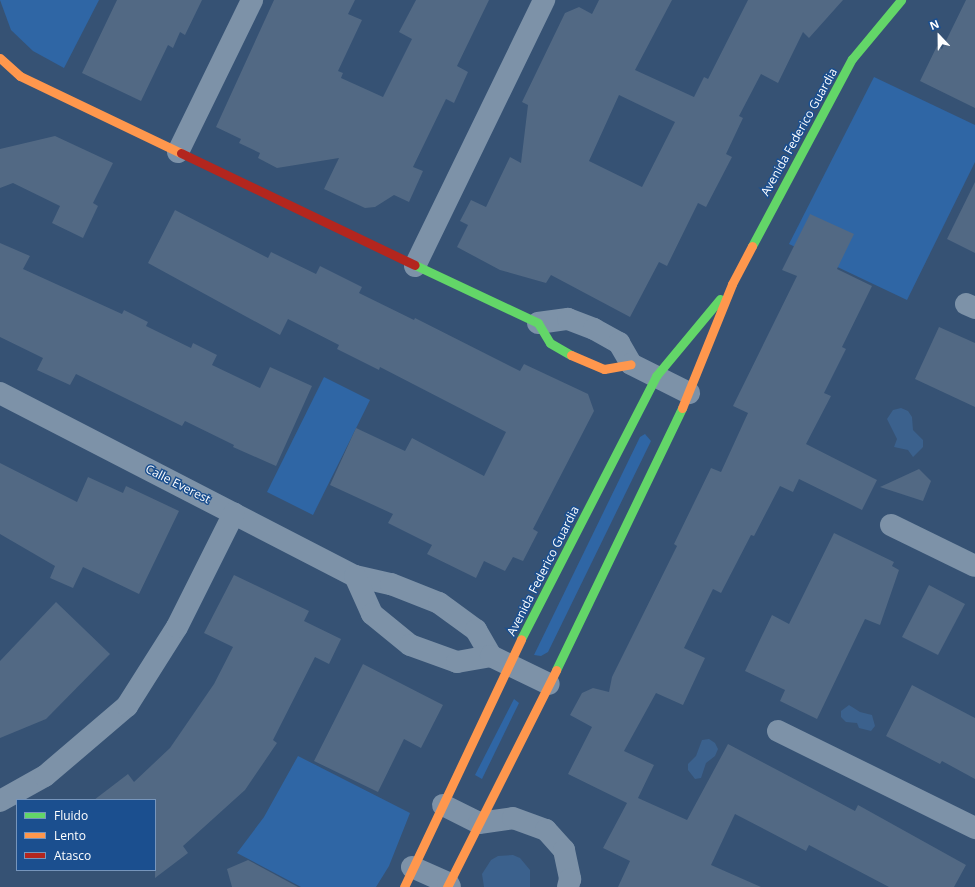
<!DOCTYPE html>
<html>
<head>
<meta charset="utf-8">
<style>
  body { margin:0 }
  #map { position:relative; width:975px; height:887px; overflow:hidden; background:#365274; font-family:"Open Sans",sans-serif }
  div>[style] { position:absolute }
  .green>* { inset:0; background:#2f66a5 }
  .water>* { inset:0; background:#3b618d }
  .building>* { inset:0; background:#526984 }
  .street>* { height:22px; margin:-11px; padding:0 11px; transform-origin:11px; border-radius:11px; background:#7d92a8 }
  .fast>* { height:9px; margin:-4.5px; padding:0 4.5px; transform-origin:4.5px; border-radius:4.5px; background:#63d668 }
  .slow>* { height:9px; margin:-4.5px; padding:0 4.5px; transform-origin:4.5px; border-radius:4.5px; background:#ff974d }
  .jam>* { height:9px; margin:-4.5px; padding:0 4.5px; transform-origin:4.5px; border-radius:4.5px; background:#b3261e }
  span { translate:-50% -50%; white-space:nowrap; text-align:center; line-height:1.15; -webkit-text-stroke:3px #1b4f8f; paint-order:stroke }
  .street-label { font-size:12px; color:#fff }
  .legend { position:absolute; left:16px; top:799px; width:140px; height:72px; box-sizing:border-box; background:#1b4f8f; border:1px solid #7695bc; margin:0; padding:5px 7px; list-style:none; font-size:12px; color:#fff }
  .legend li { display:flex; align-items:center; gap:8px; height:20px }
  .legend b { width:20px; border:1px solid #7695bc }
  .north { position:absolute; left:919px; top:16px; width:40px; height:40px; -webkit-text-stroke:3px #1b4f8f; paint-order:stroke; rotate:338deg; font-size:11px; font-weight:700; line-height:16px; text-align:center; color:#fff }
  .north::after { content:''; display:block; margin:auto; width:14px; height:18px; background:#fff; clip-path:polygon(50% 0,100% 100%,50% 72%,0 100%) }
</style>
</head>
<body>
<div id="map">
  <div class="green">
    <i style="clip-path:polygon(0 0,99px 0,64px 68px,33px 51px,11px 30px)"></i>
    <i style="clip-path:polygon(874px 77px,975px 125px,975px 162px,907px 300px,789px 244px)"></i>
    <i style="clip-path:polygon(324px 377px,370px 400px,313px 515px,267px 492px)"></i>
    <i style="clip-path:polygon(645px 434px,651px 441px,548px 652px,541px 656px,534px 655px,640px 437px)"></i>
    <i style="clip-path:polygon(514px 699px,519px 703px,482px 779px,475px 775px)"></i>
    <i style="clip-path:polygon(298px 756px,410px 813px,389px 866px,376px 887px,301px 887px,237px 853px,264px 817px)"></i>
  </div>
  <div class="water">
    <i style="clip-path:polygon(901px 408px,908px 411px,912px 417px,913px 430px,923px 440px,923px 447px,913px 457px,908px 450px,894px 447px,897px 439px,887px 419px,893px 410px)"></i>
    <i style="clip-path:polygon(849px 705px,860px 712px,872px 715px,875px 726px,871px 731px,859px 728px,857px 723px,846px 722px,841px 717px,841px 711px)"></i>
    <i style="clip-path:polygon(709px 739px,715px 743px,718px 749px,715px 756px,706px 763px,701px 778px,695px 779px,688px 770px,688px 764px,696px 756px,702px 740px)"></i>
    <i style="clip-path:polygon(513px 855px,520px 858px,530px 870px,530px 887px,484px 887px,482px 874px,491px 860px,498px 856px)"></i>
  </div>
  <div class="building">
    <i style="clip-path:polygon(117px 0,202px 0,185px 35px,180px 32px,173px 48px,168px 45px,141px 101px,82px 73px)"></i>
    <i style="clip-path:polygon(274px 0,355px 0,348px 14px,362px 20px,338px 71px,343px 73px,341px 78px,383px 97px,412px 39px,399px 32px,416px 0,489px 0,457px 66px,468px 72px,454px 103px,446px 99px,413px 167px,423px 171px,409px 202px,394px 195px,375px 207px,365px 208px,324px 189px,339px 158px,277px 168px,258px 158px,260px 153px,239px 143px,241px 139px,216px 127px)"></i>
    <i style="clip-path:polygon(evenodd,599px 0,672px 0,635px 70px,694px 97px,704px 77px,708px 79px,748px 0,843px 0,809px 38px,803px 32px,778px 83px,761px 74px,739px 116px,743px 118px,726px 154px,732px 157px,706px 207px,698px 203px,667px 266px,659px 262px,630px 317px,551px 275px,546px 283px,500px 270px,457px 247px,468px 225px,460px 221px,471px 200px,486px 207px,510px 157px,521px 163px,528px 105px,522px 102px,565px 13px,579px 7px,592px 14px,599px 0,619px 95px,675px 122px,642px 187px,589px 161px,619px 95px)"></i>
    <i style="clip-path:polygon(966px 0,975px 0,975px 108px,920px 81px,937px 46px,942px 49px)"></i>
    <i style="clip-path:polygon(55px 136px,113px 163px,93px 203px,98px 206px,83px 238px,52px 223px,60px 206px,13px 183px,0 188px,0 149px)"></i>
    <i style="clip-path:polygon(975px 182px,975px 253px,947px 239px)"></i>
    <i style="clip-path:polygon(175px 210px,268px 258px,271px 252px,316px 274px,320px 266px,362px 287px,359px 293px,414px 320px,415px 318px,520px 371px,524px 364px,588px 394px,594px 411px,533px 529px,538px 532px,523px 561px,513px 557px,505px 571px,484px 561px,476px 578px,427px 554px,432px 545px,388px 523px,393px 514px,330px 485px,356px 428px,405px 451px,412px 438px,484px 476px,506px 432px,380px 367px,379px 370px,337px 349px,339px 345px,288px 319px,280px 335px,148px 263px)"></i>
    <i style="clip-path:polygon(810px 214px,854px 234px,837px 269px,872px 286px,842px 347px,846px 349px,824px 393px,831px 396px,806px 444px,877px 480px,862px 510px,799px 479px,793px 492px,780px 486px,754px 536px,751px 535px,721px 593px,713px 589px,684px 648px,705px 658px,683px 705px,656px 693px,624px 751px,654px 765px,638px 798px,687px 820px,728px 744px,855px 811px,858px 805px,966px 865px,954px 887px,889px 887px,809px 845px,806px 851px,735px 814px,711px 865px,761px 887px,618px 887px,630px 861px,603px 848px,627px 803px,568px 774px,592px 727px,570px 715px,582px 693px,593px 688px,609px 692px,612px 677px,677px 546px,674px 544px,711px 468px,721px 472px,748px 413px,733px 406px,797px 276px,782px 270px)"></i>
    <i style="clip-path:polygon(0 243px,30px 256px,23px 269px,122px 314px,124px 310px,148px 322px,146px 326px,191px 348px,193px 343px,217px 355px,212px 365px,260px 388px,270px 367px,312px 386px,276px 466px,233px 447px,234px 445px,185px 421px,182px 426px,76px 374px,70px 385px,37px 370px,43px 358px,0 337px)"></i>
    <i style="clip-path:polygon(939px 327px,975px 343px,975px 407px,915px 379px)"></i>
    <i style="clip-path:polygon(0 463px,77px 502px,88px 477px,123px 493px,126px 486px,179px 511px,139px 594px,83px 567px,73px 588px,50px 578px,55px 566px,0 534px)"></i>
    <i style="clip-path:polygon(919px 469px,931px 481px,923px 501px,880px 487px)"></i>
    <i style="clip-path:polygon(834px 533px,894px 562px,892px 566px,899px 570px,880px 625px,865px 619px,817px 719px,780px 701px,785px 690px,745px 671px,772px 615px,789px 624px)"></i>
    <i style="clip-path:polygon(234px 575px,309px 611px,304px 621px,341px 639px,329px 664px,315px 657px,273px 740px,277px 743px,245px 790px,183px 846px,188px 853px,155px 878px,155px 800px,94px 800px,128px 774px,134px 782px,170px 748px,214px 684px,233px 647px,204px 633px)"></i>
    <i style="clip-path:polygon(929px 585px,965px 604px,938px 655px,902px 637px)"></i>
    <i style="clip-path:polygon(56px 602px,110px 654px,46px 719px,0 738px,0 661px)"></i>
    <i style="clip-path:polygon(363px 664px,443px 705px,421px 748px,404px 739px,378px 792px,314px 761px)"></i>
    <i style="clip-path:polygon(912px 685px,975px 718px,975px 779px,942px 761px,940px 764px,886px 736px)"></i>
    <i style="clip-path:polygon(248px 860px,298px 887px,232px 887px,227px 869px)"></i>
  </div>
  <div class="street">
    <i style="left:178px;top:152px;width:169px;rotate:-64deg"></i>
    <i style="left:415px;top:266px;width:296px;rotate:-64.1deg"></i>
    <i style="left:966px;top:304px;width:10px;rotate:24deg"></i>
    <i style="left:538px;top:323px;width:30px;rotate:-8deg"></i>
    <i style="left:568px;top:319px;width:28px;rotate:21deg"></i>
    <i style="left:594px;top:329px;width:29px;rotate:29deg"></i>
    <i style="left:619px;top:343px;width:24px;rotate:60deg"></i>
    <i style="left:631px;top:364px;width:65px;rotate:26.6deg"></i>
    <i style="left:0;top:393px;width:399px;rotate:27.3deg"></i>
    <i style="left:355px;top:576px;width:37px;rotate:13deg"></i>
    <i style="left:391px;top:584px;width:52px;rotate:21.6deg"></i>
    <i style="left:439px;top:603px;width:46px;rotate:36.1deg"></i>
    <i style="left:476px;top:630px;width:30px;rotate:60deg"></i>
    <i style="left:891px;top:525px;width:93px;rotate:26deg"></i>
    <i style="left:355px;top:576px;width:42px;rotate:65.9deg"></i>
    <i style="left:372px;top:614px;width:49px;rotate:39.2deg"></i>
    <i style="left:410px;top:645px;width:50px;rotate:19.9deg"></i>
    <i style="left:457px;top:662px;width:35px;rotate:-10deg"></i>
    <i style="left:491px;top:656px;width:64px;rotate:25.8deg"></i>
    <i style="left:778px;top:731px;width:220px;rotate:26.2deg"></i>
    <i style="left:0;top:801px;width:51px;rotate:-29.1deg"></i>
    <i style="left:45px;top:776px;width:108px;rotate:-40.5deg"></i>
    <i style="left:127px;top:706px;width:93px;rotate:-57.7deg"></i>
    <i style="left:177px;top:627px;width:127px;rotate:-63.4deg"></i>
    <i style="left:443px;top:805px;width:40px;rotate:26.6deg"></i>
    <i style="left:479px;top:823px;width:34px;rotate:-8deg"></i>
    <i style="left:513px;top:818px;width:35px;rotate:20deg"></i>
    <i style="left:546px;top:830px;width:27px;rotate:48deg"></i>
    <i style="left:564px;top:850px;width:30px;rotate:78deg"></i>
    <i style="left:570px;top:879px;width:8px;rotate:104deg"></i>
    <i style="left:412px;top:867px;width:39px;rotate:24deg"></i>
    <i style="left:448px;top:883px;width:4px;rotate:63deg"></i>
  </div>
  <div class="fast">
    <i style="left:752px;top:246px;width:212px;rotate:-61.9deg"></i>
    <i style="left:852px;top:59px;width:77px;rotate:-50.3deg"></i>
    <i style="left:415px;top:265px;width:136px;rotate:25.2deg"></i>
    <i style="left:538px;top:323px;width:23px;rotate:59deg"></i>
    <i style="left:550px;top:343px;width:24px;rotate:30deg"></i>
    <i style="left:521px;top:639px;width:296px;rotate:-62.8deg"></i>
    <i style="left:656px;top:376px;width:100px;rotate:-50.3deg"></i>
    <i style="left:556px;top:670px;width:291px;rotate:-64.3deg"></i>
  </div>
  <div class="slow">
    <i style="left:0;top:58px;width:27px;rotate:42deg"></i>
    <i style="left:20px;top:76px;width:178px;rotate:25.6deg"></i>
    <i style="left:571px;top:355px;width:36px;rotate:23deg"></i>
    <i style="left:604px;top:369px;width:27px;rotate:-10deg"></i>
    <i style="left:682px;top:408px;width:134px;rotate:-68deg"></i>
    <i style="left:732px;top:284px;width:43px;rotate:-62.2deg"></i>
    <i style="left:404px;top:887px;width:274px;rotate:-64.7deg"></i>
    <i style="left:447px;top:887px;width:243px;rotate:-63.3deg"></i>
  </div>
  <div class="jam">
    <i style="left:181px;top:153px;width:259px;rotate:25.6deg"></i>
  </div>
  <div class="street-label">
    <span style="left:799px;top:132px;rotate:-61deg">Avenida Federico Guardia</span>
    <span style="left:178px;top:484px;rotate:27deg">Calle Everest</span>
    <span style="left:543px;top:571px;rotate:-63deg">Avenida Federico Guardia</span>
  </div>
  <ul class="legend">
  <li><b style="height:5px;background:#63d668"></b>Fluido</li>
  <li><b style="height:5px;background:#ff974d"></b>Lento</li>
  <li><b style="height:5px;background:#b3261e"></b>Atasco</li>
  </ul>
  <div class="north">N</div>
</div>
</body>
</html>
